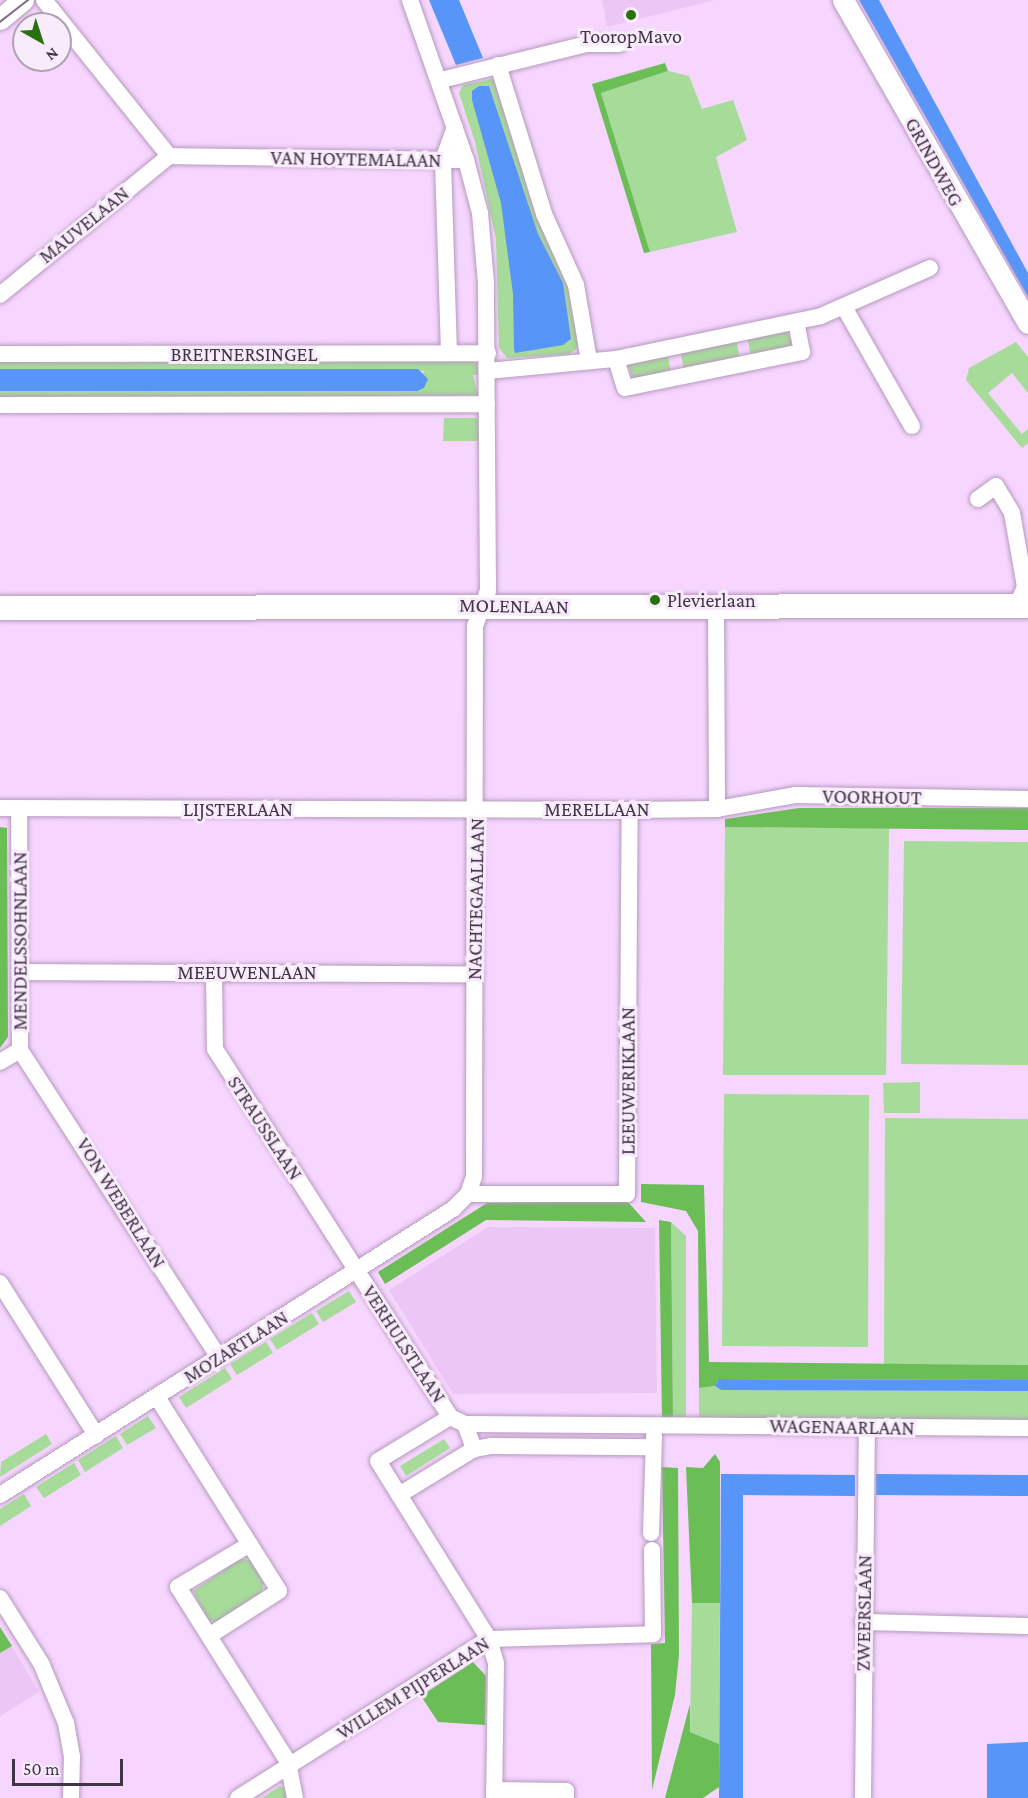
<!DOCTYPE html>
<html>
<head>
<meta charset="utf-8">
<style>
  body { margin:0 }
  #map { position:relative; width:1028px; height:1798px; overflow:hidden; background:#f6d6fe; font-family:"Crimson Pro",serif }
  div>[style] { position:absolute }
  .built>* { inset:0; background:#ecc7f5 }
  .green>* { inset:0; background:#a7db9a }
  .forest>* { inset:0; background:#6bbd56 }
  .water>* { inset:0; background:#5795f8 }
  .roads { filter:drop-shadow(0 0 2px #b799bf) drop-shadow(0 0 2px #b799bf) }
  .minor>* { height:16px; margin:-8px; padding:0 8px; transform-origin:8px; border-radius:8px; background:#fff }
  .tertiary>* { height:21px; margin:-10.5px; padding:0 10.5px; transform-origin:10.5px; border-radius:10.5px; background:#fff }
  .secondary>* { height:24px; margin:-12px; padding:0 12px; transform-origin:12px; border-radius:12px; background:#fff }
  .tram>* { height:1.5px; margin:-0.75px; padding:0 0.75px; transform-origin:0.75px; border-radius:0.75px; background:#836f88 }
  .dots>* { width:16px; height:16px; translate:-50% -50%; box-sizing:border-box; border:3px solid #f8ebfb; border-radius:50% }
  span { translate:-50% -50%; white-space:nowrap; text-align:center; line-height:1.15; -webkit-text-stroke:6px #f8ebfb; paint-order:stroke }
  .poi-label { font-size:20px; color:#413444 }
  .left { translate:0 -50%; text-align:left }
  .street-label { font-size:20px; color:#413444 }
  .north { position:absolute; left:12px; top:12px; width:60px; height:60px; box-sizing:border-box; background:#f8ebfb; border:2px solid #afa2b2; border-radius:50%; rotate:141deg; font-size:16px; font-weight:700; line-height:24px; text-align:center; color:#413444 }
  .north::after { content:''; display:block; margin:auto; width:21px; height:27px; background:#29700f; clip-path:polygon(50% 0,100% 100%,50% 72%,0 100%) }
  .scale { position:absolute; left:12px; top:1759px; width:111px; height:27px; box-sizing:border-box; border:3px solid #413444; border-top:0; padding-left:8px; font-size:18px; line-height:21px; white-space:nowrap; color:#413444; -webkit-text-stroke:4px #f8ebfb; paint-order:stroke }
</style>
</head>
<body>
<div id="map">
  <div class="built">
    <i style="clip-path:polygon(602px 0,715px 0,607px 27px)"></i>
    <i style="clip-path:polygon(488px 1227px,655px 1228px,657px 1393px,453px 1394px,389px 1290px)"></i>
    <i style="clip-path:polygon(12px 1646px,39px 1692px,0 1716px,0 1653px)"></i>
  </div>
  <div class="green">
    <i style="clip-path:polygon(668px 71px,689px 76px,702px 109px,733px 100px,747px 140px,716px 157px,737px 232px,650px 252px,601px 93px)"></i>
    <i style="clip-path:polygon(492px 79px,496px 81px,571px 290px,578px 336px,577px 349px,569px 354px,507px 358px,499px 348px,496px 239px,475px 142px,459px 93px,463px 85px)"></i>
    <i style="clip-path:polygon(785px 329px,792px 342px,788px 349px,751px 356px,747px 336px)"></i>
    <i style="clip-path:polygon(736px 339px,740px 359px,684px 370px,680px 350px)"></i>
    <i style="clip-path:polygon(1016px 342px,1028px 357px,1028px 393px,1012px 373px,988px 393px,1022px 434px,1028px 429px,1028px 443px,1022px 448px,966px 380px,969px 368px)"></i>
    <i style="clip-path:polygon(668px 355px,671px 374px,634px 381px,628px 365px,630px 362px)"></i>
    <i style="clip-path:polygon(0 359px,472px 361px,478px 365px,478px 375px,473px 375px,478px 395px,0 400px,0 391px,417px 391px,424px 371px,0 369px)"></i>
    <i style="clip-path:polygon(444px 418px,479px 418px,479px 441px,443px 441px)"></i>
    <i style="clip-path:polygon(725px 827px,889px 828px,886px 1075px,723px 1075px)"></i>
    <i style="clip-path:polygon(904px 841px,1028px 842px,1028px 1065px,901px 1064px)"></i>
    <i style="clip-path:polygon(920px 1082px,920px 1113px,884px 1113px,883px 1083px)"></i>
    <i style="clip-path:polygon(724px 1094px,869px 1095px,868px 1347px,722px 1346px)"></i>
    <i style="clip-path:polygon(885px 1118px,1028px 1119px,1028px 1365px,884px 1364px)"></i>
    <i style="clip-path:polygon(671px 1222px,686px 1236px,686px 1420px,673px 1420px)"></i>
    <i style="clip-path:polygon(349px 1291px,356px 1302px,323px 1322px,316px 1311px)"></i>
    <i style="clip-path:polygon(312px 1313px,319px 1324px,277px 1350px,270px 1339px)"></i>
    <i style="clip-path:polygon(266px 1342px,273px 1353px,237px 1375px,230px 1364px)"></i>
    <i style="clip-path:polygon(225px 1368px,232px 1379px,186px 1408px,179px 1397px)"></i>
    <i style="clip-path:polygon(715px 1386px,721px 1390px,1028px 1391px,1028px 1420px,699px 1420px,699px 1388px)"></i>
    <i style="clip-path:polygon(148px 1416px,156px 1428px,127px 1445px,120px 1434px)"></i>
    <i style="clip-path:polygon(46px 1434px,52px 1444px,0 1477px,1px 1462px)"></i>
    <i style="clip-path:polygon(116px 1436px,123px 1448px,85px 1472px,78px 1460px)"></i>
    <i style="clip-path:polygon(444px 1439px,450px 1448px,406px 1476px,400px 1466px)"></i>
    <i style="clip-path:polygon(74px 1463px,81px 1475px,44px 1498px,36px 1487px)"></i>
    <i style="clip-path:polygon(24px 1494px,31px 1506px,0 1526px,0 1509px)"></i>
    <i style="clip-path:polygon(240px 1559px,250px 1560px,264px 1583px,261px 1595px,218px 1622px,208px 1620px,193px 1591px)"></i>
    <i style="clip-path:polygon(692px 1603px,720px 1603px,719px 1744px,690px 1732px)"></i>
    <i style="clip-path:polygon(280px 1786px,286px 1789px,286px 1798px,262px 1798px)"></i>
  </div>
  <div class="forest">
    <i style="clip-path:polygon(665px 63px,668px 71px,601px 93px,650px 252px,644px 253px,592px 84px)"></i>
    <i style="clip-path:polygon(799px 808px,1028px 808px,1028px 830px,725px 827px,725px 819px)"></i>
    <i style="clip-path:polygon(0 827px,7px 828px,8px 1037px,0 1048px)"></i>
    <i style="clip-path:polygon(641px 1184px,704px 1185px,709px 1362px,1028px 1365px,1028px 1380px,719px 1379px,715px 1386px,699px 1388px,698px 1231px,686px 1211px,641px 1202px)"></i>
    <i style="clip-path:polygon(627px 1201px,646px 1222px,486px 1220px,385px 1284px,378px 1272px,487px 1203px)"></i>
    <i style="clip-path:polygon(659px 1220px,671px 1222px,673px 1420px,662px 1420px)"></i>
    <i style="clip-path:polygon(715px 1454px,720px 1462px,720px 1603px,692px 1603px,686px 1467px,703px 1468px)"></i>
    <i style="clip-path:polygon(662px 1467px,678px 1468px,679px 1655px,675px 1695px,652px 1790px,651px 1644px,665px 1643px)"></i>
    <i style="clip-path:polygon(0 1627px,12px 1646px,0 1653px)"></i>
    <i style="clip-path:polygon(473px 1662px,486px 1676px,485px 1725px,438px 1722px,421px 1696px)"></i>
    <i style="clip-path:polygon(690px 1704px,690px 1732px,719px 1744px,719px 1787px,703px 1798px,665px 1798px)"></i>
  </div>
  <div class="water">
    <i style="clip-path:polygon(429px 0,459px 0,483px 58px,456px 65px)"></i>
    <i style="clip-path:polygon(859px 0,879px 0,1028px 273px,1028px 297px)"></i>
    <i style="clip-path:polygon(479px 86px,489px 86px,538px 234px,563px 283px,571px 339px,563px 345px,515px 353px,514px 349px,513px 294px,501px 203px,472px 100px,472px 91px)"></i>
    <i style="clip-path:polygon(0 369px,418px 369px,428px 379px,424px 388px,417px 391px,0 391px)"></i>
    <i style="clip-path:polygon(719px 1379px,1028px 1380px,1028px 1391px,721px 1390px,715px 1386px)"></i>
    <i style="clip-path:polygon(721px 1474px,855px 1475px,855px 1496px,743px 1495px,743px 1798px,719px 1798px)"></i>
    <i style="clip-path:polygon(876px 1474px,1028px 1475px,1028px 1496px,876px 1495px)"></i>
    <i style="clip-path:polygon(1028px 1742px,1028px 1798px,987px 1798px,987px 1744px)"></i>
  </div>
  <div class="roads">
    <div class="minor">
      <i style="left:44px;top:0;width:200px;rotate:51.3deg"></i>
      <i style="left:169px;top:156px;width:297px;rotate:0.8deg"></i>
      <i style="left:498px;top:65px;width:156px;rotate:72.8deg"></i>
      <i style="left:544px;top:214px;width:78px;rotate:65.7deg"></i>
      <i style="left:576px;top:285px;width:76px;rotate:80.2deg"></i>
      <i style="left:441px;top:80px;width:150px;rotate:-13.9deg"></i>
      <i style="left:587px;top:44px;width:32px"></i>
      <i style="left:0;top:295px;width:219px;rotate:-39.4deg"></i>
      <i style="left:844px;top:307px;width:137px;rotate:60.3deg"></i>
      <i style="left:449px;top:353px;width:193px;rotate:-91.8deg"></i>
      <i style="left:443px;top:160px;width:35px;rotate:-70deg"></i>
      <i style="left:0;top:354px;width:488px;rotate:-0.1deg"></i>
      <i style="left:616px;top:359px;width:30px;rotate:73deg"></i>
      <i style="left:625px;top:388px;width:181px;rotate:-11.5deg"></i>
      <i style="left:802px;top:352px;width:31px;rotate:-101deg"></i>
      <i style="left:488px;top:371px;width:129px;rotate:-5.4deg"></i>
      <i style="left:616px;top:359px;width:209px;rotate:-11.8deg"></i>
      <i style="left:821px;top:316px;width:119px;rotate:-23.8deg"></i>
      <i style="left:0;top:405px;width:487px;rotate:-0.1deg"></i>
      <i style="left:978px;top:499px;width:22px;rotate:-36deg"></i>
      <i style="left:996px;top:486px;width:31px;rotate:59deg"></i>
      <i style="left:1012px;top:513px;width:75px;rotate:80deg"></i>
      <i style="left:1025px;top:587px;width:22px;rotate:114deg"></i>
      <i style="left:716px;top:609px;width:200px;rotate:89.7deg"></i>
      <i style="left:0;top:808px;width:630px;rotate:0.18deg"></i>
      <i style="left:630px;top:810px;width:87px;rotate:-0.7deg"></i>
      <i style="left:717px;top:809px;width:79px;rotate:-10.2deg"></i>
      <i style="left:795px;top:795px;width:233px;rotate:1deg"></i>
      <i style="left:20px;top:972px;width:455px;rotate:0.3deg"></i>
      <i style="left:214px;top:972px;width:77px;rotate:89.3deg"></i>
      <i style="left:215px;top:1049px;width:437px;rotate:57.4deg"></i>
      <i style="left:450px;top:1417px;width:17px;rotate:25deg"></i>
      <i style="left:465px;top:1424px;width:27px;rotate:70deg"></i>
      <i style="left:474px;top:1449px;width:88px;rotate:148.5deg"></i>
      <i style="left:20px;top:1050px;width:367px;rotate:57.1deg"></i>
      <i style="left:0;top:1062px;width:23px;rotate:-31deg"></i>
      <i style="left:20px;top:1050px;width:242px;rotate:-90.2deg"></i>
      <i style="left:468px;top:1194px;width:159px"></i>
      <i style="left:627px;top:1194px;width:384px;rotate:-89.6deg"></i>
      <i style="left:0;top:1283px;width:180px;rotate:57.7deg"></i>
      <i style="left:157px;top:1397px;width:229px;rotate:57.8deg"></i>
      <i style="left:279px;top:1591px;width:83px;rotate:147.3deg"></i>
      <i style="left:450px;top:1417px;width:84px;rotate:148.6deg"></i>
      <i style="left:378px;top:1461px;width:210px;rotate:58.1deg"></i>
      <i style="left:489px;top:1639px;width:25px;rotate:74deg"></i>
      <i style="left:496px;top:1663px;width:135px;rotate:90.8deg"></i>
      <i style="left:465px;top:1424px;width:563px;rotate:0.41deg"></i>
      <i style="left:474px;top:1449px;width:17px;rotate:-10deg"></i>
      <i style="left:491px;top:1446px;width:162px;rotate:0.4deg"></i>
      <i style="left:0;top:1495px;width:536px;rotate:-32.27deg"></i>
      <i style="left:453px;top:1209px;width:21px;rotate:-45deg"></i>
      <i style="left:468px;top:1194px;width:18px;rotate:-71deg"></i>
      <i style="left:474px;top:1177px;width:551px;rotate:-89.9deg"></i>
      <i style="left:475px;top:626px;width:37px;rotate:-70deg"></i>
      <i style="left:488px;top:591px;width:308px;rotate:-90.4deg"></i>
      <i style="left:486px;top:283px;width:70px;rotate:-94.9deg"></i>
      <i style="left:480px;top:213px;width:55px;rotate:-104.8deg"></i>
      <i style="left:466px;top:160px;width:170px;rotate:-109.3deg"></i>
      <i style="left:651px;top:1533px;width:97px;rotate:-88.2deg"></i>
      <i style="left:250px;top:1544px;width:84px;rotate:149.2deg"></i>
      <i style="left:178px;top:1587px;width:207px;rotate:57.8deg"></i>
      <i style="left:288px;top:1762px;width:37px;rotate:79deg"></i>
      <i style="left:0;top:1598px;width:77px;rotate:57.8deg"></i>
      <i style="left:41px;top:1663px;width:65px;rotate:67.4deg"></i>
      <i style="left:66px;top:1723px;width:34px;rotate:80deg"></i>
      <i style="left:72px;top:1756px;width:42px;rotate:91.4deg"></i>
      <i style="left:863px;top:1622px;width:165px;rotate:1.4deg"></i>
      <i style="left:494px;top:1790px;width:72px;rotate:0.8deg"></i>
      <i style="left:566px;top:1791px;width:7px;rotate:90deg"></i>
      <i style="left:238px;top:1798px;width:297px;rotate:-32.4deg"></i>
      <i style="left:489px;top:1639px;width:164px;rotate:-1.7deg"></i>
      <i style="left:653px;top:1634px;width:84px;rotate:-90.7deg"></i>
      <i style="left:863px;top:1798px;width:370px;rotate:-89.4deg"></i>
    </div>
    <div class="tertiary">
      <i style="left:843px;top:0;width:372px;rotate:60.2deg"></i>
      <i style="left:0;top:19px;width:30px;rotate:-40deg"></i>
    </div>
    <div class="secondary">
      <i style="left:0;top:608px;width:1028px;rotate:-0.11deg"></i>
    </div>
  </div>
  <div class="tram">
    <i style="left:0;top:22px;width:36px;rotate:-38deg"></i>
  </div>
  <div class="dots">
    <i style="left:631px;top:15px;background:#29700f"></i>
    <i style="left:655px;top:600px;background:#29700f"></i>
  </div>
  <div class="poi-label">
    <span style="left:631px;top:36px">TooropMavo</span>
    <span class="left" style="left:667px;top:600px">Plevierlaan</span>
  </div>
  <div class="street-label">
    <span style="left:356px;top:159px;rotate:1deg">VAN HOYTEMALAAN</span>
    <span style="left:934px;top:162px;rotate:61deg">GRINDWEG</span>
    <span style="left:84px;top:225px;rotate:-39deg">MAUVELAAN</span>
    <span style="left:244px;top:354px">BREITNERSINGEL</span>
    <span style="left:514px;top:606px;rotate:1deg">MOLENLAAN</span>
    <span style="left:872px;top:797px;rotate:1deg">VOORHOUT</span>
    <span style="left:238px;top:809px">LIJSTERLAAN</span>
    <span style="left:597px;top:809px">MERELLAAN</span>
    <span style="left:476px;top:899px;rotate:-89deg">NACHTEGAALLAAN</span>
    <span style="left:20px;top:941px;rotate:-90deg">MENDELSSOHNLAAN</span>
    <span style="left:247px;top:972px">MEEUWENLAAN</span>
    <span style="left:628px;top:1081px;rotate:-90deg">LEEUWERIKLAAN</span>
    <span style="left:265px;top:1128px;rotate:57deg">STRAUSSLAAN</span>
    <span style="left:121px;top:1203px;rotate:58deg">VON WEBERLAAN</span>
    <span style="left:404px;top:1344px;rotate:57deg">VERHULSTLAAN</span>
    <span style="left:236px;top:1347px;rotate:-32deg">MOZARTLAAN</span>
    <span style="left:842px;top:1427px;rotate:1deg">WAGENAARLAAN</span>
    <span style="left:864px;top:1613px;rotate:-89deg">ZWEERSLAAN</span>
    <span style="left:413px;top:1688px;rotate:-32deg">WILLEM PIJPERLAAN</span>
  </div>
  <div class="north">N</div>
  <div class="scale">50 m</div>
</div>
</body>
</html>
